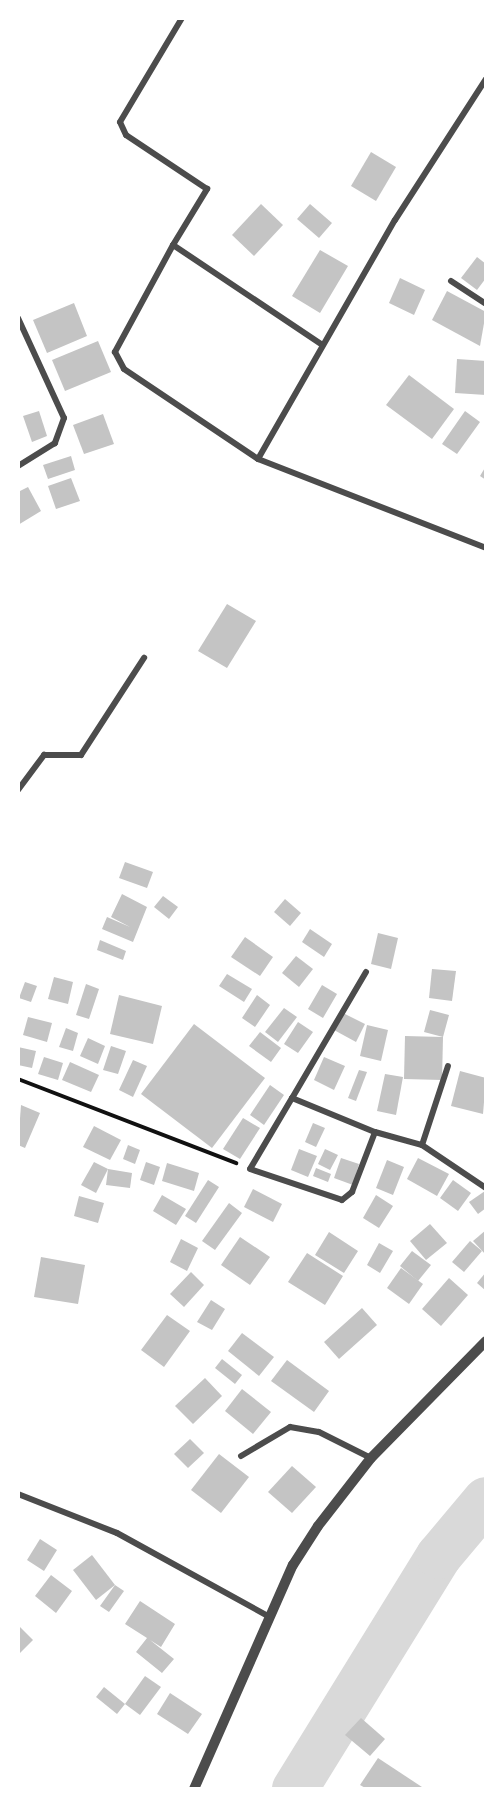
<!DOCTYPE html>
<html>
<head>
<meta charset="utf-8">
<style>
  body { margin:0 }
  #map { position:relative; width:504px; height:1807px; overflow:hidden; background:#fff; font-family:"Alegreya Sans",sans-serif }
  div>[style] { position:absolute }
  .river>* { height:46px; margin:-23px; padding:0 23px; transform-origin:23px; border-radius:23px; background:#d9d9d9 }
  .building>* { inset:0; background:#c4c4c4 }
  .path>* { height:4px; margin:-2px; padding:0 2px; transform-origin:2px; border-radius:2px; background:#111 }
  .minor>* { height:6px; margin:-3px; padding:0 3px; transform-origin:3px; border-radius:3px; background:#4c4c4c }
  .tertiary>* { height:10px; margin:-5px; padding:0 5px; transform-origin:5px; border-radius:5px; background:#4c4c4c }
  span { translate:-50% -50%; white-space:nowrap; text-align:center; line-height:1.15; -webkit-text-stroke:4.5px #fff; paint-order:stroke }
  .frame { position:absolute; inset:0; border:20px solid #fff; pointer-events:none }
</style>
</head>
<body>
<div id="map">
  <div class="river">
    <i style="left:295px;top:1789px;width:274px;rotate:-58.3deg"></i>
    <i style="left:439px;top:1556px;width:73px;rotate:-50deg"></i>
  </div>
  <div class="building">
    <i style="clip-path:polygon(371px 152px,396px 167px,376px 201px,351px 186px)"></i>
    <i style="clip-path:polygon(261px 204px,283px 225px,254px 256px,232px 235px)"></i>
    <i style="clip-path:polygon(310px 204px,332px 223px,319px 238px,297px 219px)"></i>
    <i style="clip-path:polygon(320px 250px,348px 266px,320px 313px,292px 296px)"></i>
    <i style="clip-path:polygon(477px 257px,486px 264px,486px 278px,477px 290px,461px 278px)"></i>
    <i style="clip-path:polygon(400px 278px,425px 290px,414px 315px,389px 303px)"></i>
    <i style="clip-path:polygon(447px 291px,486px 312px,480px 346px,432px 320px)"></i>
    <i style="clip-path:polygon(74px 303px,87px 336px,47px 353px,33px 320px)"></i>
    <i style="clip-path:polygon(98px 341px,111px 372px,65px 391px,52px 360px)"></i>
    <i style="clip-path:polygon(457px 359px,486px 361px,486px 395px,455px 393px)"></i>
    <i style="clip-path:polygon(409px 375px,454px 409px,432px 439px,386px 405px)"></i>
    <i style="clip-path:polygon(39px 411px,47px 436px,32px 442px,23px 416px)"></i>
    <i style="clip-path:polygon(465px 411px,480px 422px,457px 454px,442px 444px)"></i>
    <i style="clip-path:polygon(103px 414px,114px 444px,84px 454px,73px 425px)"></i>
    <i style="clip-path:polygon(71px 456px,75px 470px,48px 479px,43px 465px)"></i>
    <i style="clip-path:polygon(486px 466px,486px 480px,480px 476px)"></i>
    <i style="clip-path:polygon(71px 478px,80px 501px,56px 509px,48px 486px)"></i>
    <i style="clip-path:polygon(28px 487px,41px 511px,18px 525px,18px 492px)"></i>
    <i style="clip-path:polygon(227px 604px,256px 621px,227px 668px,198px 651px)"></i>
    <i style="clip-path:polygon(125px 862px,153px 872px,147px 888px,119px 878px)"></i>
    <i style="clip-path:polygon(122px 894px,147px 907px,133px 942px,102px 929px,107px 917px,130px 927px,111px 917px)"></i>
    <i style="clip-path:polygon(163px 896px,178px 907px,169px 919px,154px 907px)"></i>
    <i style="clip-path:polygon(285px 899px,301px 913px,290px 926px,274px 912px)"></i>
    <i style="clip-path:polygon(310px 929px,332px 944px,324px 957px,302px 942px)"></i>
    <i style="clip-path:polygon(378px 933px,398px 938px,391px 969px,371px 964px)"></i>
    <i style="clip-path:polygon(245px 937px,273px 957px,260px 976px,231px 957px)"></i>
    <i style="clip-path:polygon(100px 940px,126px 951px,123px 960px,97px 950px)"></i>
    <i style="clip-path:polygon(296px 956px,313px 969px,299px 987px,282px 973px)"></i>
    <i style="clip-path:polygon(432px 969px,456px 971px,452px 1001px,429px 998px)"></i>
    <i style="clip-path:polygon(227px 974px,252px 989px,244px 1002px,219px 986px)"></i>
    <i style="clip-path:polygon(54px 977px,73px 982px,68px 1004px,48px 999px)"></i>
    <i style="clip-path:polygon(25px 982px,37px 986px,31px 1002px,19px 998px)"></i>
    <i style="clip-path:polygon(86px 984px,99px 989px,89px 1019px,76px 1015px)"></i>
    <i style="clip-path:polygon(322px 985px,337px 994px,323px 1018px,308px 1009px)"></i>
    <i style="clip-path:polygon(119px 995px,162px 1006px,153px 1044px,110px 1034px)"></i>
    <i style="clip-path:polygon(257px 995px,270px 1005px,255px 1027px,242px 1018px)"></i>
    <i style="clip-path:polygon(284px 1008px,297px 1017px,278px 1042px,265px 1032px)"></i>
    <i style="clip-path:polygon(430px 1010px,449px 1015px,443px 1037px,424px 1032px)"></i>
    <i style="clip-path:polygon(343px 1013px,365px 1024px,356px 1042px,334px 1030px)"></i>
    <i style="clip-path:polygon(28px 1017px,52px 1023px,47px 1042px,23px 1035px)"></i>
    <i style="clip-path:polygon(298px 1022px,313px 1032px,298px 1053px,284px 1044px)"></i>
    <i style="clip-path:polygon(194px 1024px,265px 1078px,212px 1148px,141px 1094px)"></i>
    <i style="clip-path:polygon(367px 1025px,388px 1030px,381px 1061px,360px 1056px)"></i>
    <i style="clip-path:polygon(66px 1028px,78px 1033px,73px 1051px,59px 1047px)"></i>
    <i style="clip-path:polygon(260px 1032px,281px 1048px,271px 1062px,249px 1046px)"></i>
    <i style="clip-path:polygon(405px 1036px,443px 1037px,442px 1080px,404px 1079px)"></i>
    <i style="clip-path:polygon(88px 1038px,105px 1046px,98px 1064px,80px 1056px)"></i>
    <i style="clip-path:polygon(111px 1046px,126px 1051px,118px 1074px,103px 1070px)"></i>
    <i style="clip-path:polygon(18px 1047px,36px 1051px,32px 1068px,18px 1065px)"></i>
    <i style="clip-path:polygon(44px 1057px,63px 1063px,58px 1080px,38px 1074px)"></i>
    <i style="clip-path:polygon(324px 1057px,345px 1066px,334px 1090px,314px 1080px)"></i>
    <i style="clip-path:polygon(133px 1060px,147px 1066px,133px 1097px,119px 1090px)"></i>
    <i style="clip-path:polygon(70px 1062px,99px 1075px,91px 1092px,62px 1080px)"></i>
    <i style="clip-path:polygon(359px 1070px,367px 1072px,356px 1101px,348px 1098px)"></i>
    <i style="clip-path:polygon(460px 1071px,486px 1078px,483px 1114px,451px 1106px)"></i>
    <i style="clip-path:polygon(385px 1074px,403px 1077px,396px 1115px,377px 1111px)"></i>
    <i style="clip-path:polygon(270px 1085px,284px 1095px,264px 1125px,250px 1115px)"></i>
    <i style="clip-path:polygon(21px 1105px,40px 1113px,25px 1148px,18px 1145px)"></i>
    <i style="clip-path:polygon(243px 1118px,260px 1128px,240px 1159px,223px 1149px)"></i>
    <i style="clip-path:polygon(313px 1123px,325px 1128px,316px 1147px,305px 1142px)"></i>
    <i style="clip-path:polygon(94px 1126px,121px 1140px,110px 1160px,83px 1147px)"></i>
    <i style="clip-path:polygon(128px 1145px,140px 1150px,135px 1164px,123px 1159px)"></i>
    <i style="clip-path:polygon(299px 1149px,317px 1156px,308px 1177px,291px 1170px)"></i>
    <i style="clip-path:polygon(325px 1149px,338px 1155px,330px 1170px,318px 1164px)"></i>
    <i style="clip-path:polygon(341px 1158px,359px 1164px,353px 1185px,334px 1178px)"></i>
    <i style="clip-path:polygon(418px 1158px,449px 1174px,437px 1196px,407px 1179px)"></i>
    <i style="clip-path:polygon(387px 1160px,404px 1167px,393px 1195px,376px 1188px)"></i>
    <i style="clip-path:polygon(94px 1162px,108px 1169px,96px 1193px,81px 1185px)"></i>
    <i style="clip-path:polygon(146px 1162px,160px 1167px,154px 1185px,140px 1180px)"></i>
    <i style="clip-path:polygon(167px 1163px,199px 1173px,194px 1191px,162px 1181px)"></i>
    <i style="clip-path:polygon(316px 1168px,331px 1174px,328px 1182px,313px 1176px)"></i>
    <i style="clip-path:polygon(108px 1169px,132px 1173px,130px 1188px,106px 1185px)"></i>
    <i style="clip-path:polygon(208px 1180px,219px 1187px,196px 1223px,185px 1216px)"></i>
    <i style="clip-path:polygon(453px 1180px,471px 1193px,458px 1211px,440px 1198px)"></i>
    <i style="clip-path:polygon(253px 1189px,282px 1204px,273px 1222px,244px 1207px)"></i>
    <i style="clip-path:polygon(485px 1191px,486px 1208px,478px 1214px,469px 1202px)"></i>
    <i style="clip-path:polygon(162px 1195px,186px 1209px,176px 1225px,153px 1211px)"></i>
    <i style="clip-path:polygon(376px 1195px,393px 1206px,379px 1228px,363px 1218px)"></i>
    <i style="clip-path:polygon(79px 1196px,104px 1203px,98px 1223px,74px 1216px)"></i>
    <i style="clip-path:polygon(229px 1203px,242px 1213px,215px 1250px,202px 1241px)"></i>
    <i style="clip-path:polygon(430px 1224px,447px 1243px,426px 1260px,410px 1241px)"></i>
    <i style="clip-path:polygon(486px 1230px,486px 1255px,473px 1241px)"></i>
    <i style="clip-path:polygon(329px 1232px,358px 1251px,344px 1273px,315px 1255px)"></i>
    <i style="clip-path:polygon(240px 1237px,270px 1257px,250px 1285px,221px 1265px)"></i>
    <i style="clip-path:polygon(181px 1239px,198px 1248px,187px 1271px,170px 1262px)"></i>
    <i style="clip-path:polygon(470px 1241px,482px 1251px,464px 1272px,452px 1262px)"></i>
    <i style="clip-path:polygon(379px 1243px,393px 1251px,380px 1273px,367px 1265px)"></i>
    <i style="clip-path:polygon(412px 1251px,431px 1265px,418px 1281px,400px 1266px)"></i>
    <i style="clip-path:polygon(307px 1253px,343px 1276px,325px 1305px,288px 1282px)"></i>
    <i style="clip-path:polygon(41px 1257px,85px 1265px,78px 1304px,34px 1297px)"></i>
    <i style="clip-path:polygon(401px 1268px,423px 1284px,409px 1304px,387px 1288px)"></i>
    <i style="clip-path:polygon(191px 1272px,204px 1285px,184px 1307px,170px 1294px)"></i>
    <i style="clip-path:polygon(486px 1272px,486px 1291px,477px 1283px)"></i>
    <i style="clip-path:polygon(449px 1278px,468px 1295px,441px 1326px,422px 1309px)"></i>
    <i style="clip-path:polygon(211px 1300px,225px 1309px,212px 1330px,197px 1322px)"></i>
    <i style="clip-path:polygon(362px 1308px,377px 1325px,339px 1359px,324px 1342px)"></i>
    <i style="clip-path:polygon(167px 1315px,190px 1331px,164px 1367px,141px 1350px)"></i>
    <i style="clip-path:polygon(242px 1333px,274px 1357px,259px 1376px,228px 1351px)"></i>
    <i style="clip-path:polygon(222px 1359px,242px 1375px,235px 1384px,215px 1368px)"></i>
    <i style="clip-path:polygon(287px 1360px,329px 1391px,314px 1412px,271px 1381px)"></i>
    <i style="clip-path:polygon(205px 1378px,222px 1396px,193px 1424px,175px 1406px)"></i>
    <i style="clip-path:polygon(242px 1389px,271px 1412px,253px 1434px,225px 1411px)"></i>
    <i style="clip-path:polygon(190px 1439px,204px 1453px,188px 1468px,174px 1454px)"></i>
    <i style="clip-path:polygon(219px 1454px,249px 1477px,221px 1513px,191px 1490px)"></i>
    <i style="clip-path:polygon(292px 1466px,316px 1487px,292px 1513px,268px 1492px)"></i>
    <i style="clip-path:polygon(40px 1539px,57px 1550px,44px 1571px,27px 1560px)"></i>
    <i style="clip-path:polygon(92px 1555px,115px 1585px,96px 1600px,73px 1570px)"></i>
    <i style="clip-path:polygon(51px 1575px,72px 1591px,56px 1613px,35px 1596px)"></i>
    <i style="clip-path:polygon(115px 1585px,124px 1591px,109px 1612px,100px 1606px)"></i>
    <i style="clip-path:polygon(140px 1601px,175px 1624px,161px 1647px,150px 1640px,174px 1659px,162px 1673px,136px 1652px,147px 1638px,125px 1624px)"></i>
    <i style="clip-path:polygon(18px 1625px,33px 1640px,18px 1655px)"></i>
    <i style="clip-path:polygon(145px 1676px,161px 1687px,140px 1715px,125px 1704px)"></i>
    <i style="clip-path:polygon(104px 1687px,125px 1704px,117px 1714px,96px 1697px)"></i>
    <i style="clip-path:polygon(170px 1693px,202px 1714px,188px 1734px,157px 1714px)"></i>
    <i style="clip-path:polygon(361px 1718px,385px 1739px,370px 1756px,345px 1735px)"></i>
    <i style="clip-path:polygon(378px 1758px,425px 1789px,367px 1789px,360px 1785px)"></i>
  </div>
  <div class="path">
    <i style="left:18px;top:1079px;width:234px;rotate:21.1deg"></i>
  </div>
  <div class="minor">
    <i style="left:173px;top:245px;width:66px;rotate:-58.7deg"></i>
    <i style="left:207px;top:189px;width:97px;rotate:-146.3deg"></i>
    <i style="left:126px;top:135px;width:14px;rotate:-115deg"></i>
    <i style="left:120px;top:122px;width:121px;rotate:-59.2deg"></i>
    <i style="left:451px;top:281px;width:42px;rotate:33.3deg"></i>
    <i style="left:18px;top:318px;width:110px;rotate:65.3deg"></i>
    <i style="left:64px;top:418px;width:27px;rotate:110deg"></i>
    <i style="left:55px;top:443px;width:44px;rotate:148.1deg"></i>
    <i style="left:321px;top:344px;width:178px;rotate:-146.2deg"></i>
    <i style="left:173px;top:245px;width:122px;rotate:118.5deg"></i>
    <i style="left:115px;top:352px;width:19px;rotate:62deg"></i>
    <i style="left:124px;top:369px;width:161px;rotate:33.9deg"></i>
    <i style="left:258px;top:459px;width:275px;rotate:-60.2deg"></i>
    <i style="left:395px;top:220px;width:168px;rotate:-57.2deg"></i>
    <i style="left:258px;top:459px;width:245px;rotate:21.3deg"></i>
    <i style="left:18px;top:790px;width:44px;rotate:-53.4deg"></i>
    <i style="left:44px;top:755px;width:37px"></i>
    <i style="left:81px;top:755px;width:116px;rotate:-57deg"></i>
    <i style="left:366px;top:972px;width:146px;rotate:120.4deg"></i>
    <i style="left:292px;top:1098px;width:90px;rotate:22.3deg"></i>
    <i style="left:375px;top:1132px;width:49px;rotate:15.5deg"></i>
    <i style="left:422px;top:1145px;width:77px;rotate:33.9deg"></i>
    <i style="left:292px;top:1098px;width:82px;rotate:120.6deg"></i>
    <i style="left:250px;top:1169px;width:97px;rotate:18.6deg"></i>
    <i style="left:342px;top:1200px;width:13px;rotate:-39deg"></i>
    <i style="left:352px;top:1192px;width:64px;rotate:-69deg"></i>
    <i style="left:422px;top:1145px;width:83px;rotate:-71.8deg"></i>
    <i style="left:241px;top:1456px;width:57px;rotate:-30.6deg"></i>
    <i style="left:290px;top:1427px;width:29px;rotate:10deg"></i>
    <i style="left:319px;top:1432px;width:58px;rotate:26.6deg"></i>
    <i style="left:18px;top:1494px;width:106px;rotate:21.5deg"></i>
    <i style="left:117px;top:1533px;width:175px;rotate:28.8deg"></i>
  </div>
  <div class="tertiary">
    <i style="left:194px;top:1789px;width:245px;rotate:-66.2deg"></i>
    <i style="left:293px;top:1565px;width:46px;rotate:-57.3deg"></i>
    <i style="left:318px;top:1526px;width:86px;rotate:-52.1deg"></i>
    <i style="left:371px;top:1458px;width:164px;rotate:-45.5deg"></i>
  </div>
  <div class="frame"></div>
</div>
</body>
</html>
